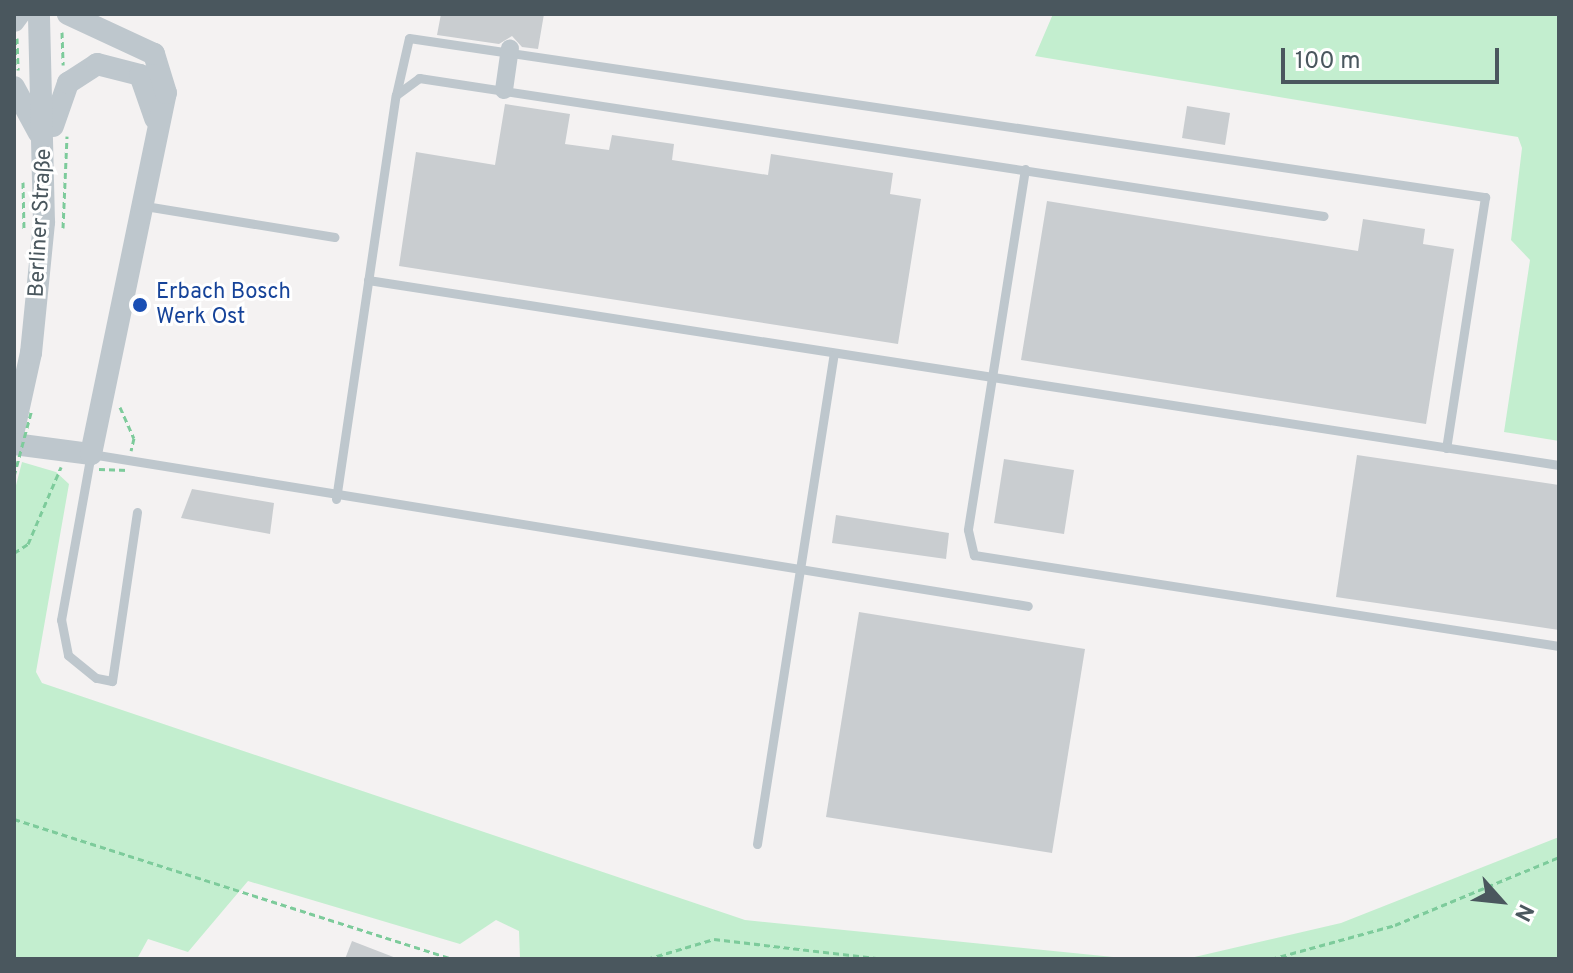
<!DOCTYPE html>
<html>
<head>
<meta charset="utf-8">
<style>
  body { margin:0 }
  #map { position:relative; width:1573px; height:973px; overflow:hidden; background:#f4f2f2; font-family:Overpass,sans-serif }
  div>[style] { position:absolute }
  .green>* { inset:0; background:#c3eecf }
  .building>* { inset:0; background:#c9cdd0 }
  .path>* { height:3px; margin-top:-1.5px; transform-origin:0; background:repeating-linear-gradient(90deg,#7dcb9b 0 6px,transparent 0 10px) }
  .service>* { height:9px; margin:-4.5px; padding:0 4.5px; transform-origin:4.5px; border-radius:4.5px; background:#bec7cd }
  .minor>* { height:18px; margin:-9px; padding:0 9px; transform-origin:9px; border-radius:9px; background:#bec7cd }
  .tertiary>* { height:22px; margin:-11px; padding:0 11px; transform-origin:11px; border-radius:11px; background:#bec7cd }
  .path-bridge>* { height:3px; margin-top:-1.5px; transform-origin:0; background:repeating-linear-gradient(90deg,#7dcb9b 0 6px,transparent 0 10px) }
  .dots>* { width:22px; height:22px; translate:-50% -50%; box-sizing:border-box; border:4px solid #fff; border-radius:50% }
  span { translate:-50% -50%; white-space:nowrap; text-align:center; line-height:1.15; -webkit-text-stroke:6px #fff; paint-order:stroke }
  .street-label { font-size:22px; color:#4a575e }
  .transit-label { font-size:22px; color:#164399 }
  .left { translate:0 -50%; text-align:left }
  .frame { position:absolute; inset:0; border:16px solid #4a575e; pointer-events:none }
  .north { position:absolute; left:1461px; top:861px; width:80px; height:80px; -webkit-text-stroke:6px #fff; paint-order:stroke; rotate:117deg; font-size:22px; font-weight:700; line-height:32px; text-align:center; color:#4a575e }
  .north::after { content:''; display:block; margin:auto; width:28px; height:36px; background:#4a575e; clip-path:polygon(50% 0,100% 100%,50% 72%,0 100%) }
  .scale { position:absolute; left:1281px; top:48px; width:218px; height:36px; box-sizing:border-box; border:4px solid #4a575e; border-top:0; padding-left:10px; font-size:24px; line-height:28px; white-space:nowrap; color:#4a575e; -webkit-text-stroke:6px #fff; paint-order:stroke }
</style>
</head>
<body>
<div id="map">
  <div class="green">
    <i style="clip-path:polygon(1053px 14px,1559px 14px,1559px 441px,1504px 432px,1530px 260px,1511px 240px,1522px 148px,1518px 137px,1035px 56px)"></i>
    <i style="clip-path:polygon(22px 462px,56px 472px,69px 484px,36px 672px,42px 683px,745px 920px,1133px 959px,520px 959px,519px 931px,496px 920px,460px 944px,248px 881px,188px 952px,148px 939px,137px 959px,14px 959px,14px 493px)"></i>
    <i style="clip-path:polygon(1559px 837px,1559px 959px,1186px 959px,1341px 923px)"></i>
  </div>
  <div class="building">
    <i style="clip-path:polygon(441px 14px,544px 14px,538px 49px,522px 47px,512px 36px,499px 44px,437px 35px)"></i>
    <i style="clip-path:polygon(505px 104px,570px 114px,565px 144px,609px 150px,612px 135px,674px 144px,672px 160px,768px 175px,771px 154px,893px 173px,890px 194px,921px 199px,898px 344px,399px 266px,416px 152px,495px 165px)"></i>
    <i style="clip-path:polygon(1187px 106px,1230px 113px,1225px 145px,1182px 138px)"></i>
    <i style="clip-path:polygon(1047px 201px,1358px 251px,1363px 219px,1425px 229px,1423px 244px,1454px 249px,1426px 424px,1021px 360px)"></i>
    <i style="clip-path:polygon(1357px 455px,1559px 485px,1559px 630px,1336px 597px)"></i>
    <i style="clip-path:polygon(1004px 459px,1074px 470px,1064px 534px,994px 523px)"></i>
    <i style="clip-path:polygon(192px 489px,274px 503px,270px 534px,181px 518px)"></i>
    <i style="clip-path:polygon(836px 515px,949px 533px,946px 559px,832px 543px)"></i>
    <i style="clip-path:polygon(859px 612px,1085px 649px,1052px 853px,826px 817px)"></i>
    <i style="clip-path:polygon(352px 941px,396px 958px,395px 959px,345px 959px)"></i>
  </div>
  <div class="path">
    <i style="left:62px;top:32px;width:33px;rotate:88deg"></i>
    <i style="left:17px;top:38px;width:32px;rotate:88deg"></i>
    <i style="left:23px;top:182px;width:48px;rotate:88.8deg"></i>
    <i style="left:63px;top:228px;width:92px;rotate:-87.5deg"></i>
    <i style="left:120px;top:407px;width:34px;rotate:66deg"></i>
    <i style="left:134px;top:438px;width:13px;rotate:103deg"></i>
    <i style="left:99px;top:469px;width:29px;rotate:2deg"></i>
    <i style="left:14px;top:553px;width:17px;rotate:-33deg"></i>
    <i style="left:28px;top:544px;width:84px;rotate:-66.8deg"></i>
    <i style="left:14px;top:819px;width:461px;rotate:17.7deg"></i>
    <i style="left:647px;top:959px;width:70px;rotate:-16.6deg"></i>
    <i style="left:714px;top:939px;width:172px;rotate:6.7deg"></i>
    <i style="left:1271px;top:959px;width:129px;rotate:-15.3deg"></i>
    <i style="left:1395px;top:925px;width:178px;rotate:-22.5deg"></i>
  </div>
  <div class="service">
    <i style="left:396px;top:95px;width:58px;rotate:-77.2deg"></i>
    <i style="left:409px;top:38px;width:1088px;rotate:8.41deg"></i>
    <i style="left:1485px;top:197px;width:254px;rotate:98.8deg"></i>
    <i style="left:1025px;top:169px;width:365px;rotate:99deg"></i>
    <i style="left:968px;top:530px;width:26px;rotate:77deg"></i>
    <i style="left:974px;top:555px;width:592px;rotate:8.84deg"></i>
    <i style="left:145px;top:206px;width:192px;rotate:9.3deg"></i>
    <i style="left:368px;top:280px;width:1205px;rotate:8.83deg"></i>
    <i style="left:336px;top:499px;width:408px;rotate:-81.6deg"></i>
    <i style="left:396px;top:95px;width:29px;rotate:-36deg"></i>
    <i style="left:419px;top:78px;width:915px;rotate:8.67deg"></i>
    <i style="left:137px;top:512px;width:171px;rotate:98.4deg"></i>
    <i style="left:112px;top:681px;width:16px;rotate:-169deg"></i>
    <i style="left:96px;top:678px;width:36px;rotate:-141deg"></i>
    <i style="left:68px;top:655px;width:36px;rotate:-101deg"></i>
    <i style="left:61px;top:620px;width:169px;rotate:-79.8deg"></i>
    <i style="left:91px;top:454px;width:949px;rotate:9.21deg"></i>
    <i style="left:757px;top:844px;width:495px;rotate:-81.1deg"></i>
  </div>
  <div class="minor">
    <i style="left:504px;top:90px;width:42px;rotate:-81.9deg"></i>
  </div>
  <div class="tertiary">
    <i style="left:14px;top:21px;width:9px;rotate:-54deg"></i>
    <i style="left:14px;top:87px;width:52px;rotate:61.5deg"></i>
    <i style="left:53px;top:126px;width:46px;rotate:-70.8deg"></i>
    <i style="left:68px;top:83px;width:35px;rotate:-33deg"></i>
    <i style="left:97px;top:64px;width:44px;rotate:14.3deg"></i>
    <i style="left:140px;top:75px;width:46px;rotate:70.8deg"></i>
    <i style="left:14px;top:430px;width:79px;rotate:-77.6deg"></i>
    <i style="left:31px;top:353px;width:132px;rotate:-84.3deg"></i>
    <i style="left:44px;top:222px;width:208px;rotate:-91.4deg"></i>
    <i style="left:14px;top:444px;width:78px;rotate:7.4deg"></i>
    <i style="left:91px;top:454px;width:369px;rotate:-78.3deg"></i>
    <i style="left:166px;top:93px;width:41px;rotate:-107.1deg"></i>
    <i style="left:154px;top:54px;width:95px;rotate:-155.1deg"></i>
  </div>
  <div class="path-bridge">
    <i style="left:14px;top:476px;width:69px;rotate:-75deg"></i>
  </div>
  <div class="dots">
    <i style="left:140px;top:305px;background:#1a4fb4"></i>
  </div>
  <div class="street-label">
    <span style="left:41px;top:223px;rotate:-87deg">Berliner Straße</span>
  </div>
  <div class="transit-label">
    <span class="left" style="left:156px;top:305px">Erbach Bosch<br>Werk Ost</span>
  </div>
  <div class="frame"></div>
  <div class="north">N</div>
  <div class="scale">100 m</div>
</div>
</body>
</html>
